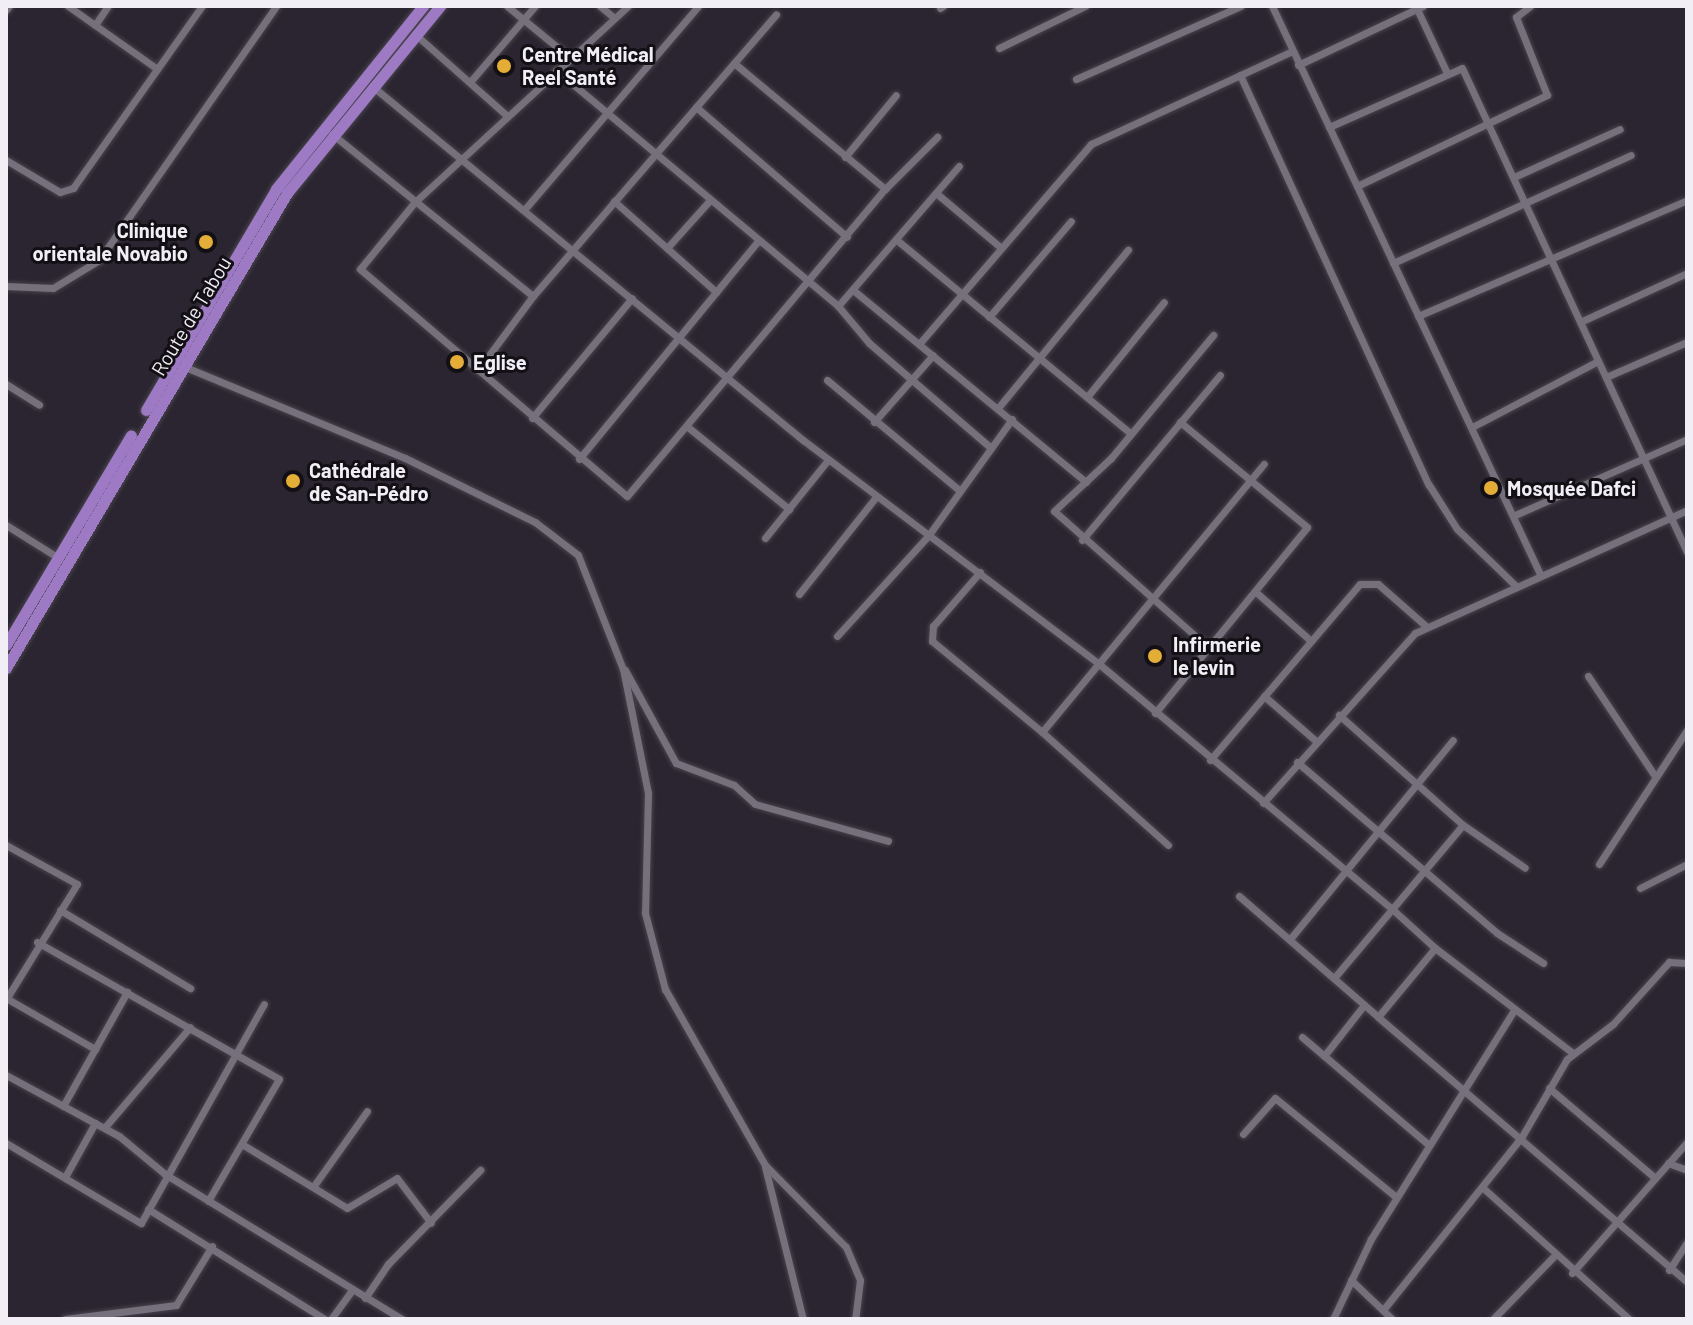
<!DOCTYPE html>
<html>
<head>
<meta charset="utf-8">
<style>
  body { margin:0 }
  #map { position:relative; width:1693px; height:1325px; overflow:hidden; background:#2a2530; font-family:Barlow,sans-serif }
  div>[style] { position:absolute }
  .roads { filter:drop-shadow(0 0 2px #48444d) drop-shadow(0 0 2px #48444d) }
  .minor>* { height:7px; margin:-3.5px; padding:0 3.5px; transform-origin:3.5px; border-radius:3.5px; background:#76707d }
  .primary>* { height:11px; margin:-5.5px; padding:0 5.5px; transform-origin:5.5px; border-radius:5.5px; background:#9e7ac4 }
  .dots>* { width:22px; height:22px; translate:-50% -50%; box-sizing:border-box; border:4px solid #121014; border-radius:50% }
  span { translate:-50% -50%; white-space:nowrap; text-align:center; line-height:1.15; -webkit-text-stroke:6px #121014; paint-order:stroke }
  .poi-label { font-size:20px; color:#f1eef5; font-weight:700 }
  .left { translate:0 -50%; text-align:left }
  .right { translate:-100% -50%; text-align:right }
  .street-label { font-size:20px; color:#f1eef5 }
  .frame { position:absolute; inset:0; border:8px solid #f1eef5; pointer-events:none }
</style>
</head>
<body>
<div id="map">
  <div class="roads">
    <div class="minor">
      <i style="left:68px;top:6px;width:108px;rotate:35.2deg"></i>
      <i style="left:507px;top:6px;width:80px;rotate:39.4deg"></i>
      <i style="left:600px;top:6px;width:17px;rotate:40deg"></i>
      <i style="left:628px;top:6px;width:291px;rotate:137.4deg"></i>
      <i style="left:414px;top:203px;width:85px;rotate:129.3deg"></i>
      <i style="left:360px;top:269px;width:350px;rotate:40.4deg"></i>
      <i style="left:627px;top:496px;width:401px;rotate:-50deg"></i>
      <i style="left:885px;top:189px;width:74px;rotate:-45deg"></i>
      <i style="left:1272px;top:6px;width:630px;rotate:64.74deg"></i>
      <i style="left:940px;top:8px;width:4px;rotate:-34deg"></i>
      <i style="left:1417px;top:9px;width:71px;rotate:64.9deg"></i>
      <i style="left:6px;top:10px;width:5px;rotate:-53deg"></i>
      <i style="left:95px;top:25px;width:23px;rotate:-56deg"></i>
      <i style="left:416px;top:35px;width:120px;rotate:41.6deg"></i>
      <i style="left:999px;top:48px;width:96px;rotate:-26deg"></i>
      <i style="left:734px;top:63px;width:197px;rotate:39.8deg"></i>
      <i style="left:1298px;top:65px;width:138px;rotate:-25.3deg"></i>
      <i style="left:556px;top:70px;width:368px;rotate:39.9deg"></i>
      <i style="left:838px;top:306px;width:48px;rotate:50deg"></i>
      <i style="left:869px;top:343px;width:161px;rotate:40.7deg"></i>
      <i style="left:1240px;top:75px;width:451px;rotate:65.3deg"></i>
      <i style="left:1429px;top:485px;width:52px;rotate:57.5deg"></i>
      <i style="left:1457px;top:529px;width:83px;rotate:44deg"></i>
      <i style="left:1076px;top:79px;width:180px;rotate:-23.9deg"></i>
      <i style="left:470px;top:82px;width:100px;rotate:-49.5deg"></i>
      <i style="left:372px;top:86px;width:558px;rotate:39.4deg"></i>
      <i style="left:803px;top:440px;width:371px;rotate:37.1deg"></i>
      <i style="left:1099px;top:664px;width:381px;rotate:39.9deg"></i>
      <i style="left:1391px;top:908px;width:59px;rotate:42.3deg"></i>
      <i style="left:1435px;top:948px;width:89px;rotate:129.6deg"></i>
      <i style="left:1378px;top:1017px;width:407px;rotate:40.6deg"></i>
      <i style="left:696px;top:107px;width:199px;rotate:40.7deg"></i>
      <i style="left:1329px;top:127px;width:145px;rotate:-23.9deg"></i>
      <i style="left:1462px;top:68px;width:534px;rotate:65.07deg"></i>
      <i style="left:332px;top:134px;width:258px;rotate:38.9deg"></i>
      <i style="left:845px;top:157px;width:80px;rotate:-50.6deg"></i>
      <i style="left:6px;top:160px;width:63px;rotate:30.7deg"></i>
      <i style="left:60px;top:192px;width:14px;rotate:-17deg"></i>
      <i style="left:73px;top:188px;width:223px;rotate:-54.7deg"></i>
      <i style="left:1514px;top:177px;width:116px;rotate:-24.4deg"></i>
      <i style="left:1357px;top:186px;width:211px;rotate:-25.6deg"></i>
      <i style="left:1547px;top:95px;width:84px;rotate:-111.7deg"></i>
      <i style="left:1516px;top:17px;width:18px;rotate:-38deg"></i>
      <i style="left:936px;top:193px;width:82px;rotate:40.1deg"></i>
      <i style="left:614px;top:201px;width:137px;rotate:41.7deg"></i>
      <i style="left:524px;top:210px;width:268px;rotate:-49.5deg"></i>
      <i style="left:898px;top:241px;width:301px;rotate:39.6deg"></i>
      <i style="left:667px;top:248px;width:64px;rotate:-48.1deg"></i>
      <i style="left:1393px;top:263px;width:261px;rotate:-24.4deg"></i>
      <i style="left:6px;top:286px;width:47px;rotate:2.4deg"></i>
      <i style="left:53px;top:288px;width:54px;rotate:-31.3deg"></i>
      <i style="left:99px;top:260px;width:310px;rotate:-55.1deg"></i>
      <i style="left:853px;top:290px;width:302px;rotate:39.5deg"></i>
      <i style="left:838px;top:306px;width:185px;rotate:-49.2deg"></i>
      <i style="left:1418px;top:316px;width:293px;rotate:-23.3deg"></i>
      <i style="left:989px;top:317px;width:126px;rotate:-49.5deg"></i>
      <i style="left:1580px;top:322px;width:118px;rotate:-24.6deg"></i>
      <i style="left:919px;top:344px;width:264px;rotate:-49.3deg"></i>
      <i style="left:1091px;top:144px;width:221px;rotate:-24.8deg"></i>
      <i style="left:183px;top:366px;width:240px;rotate:22.5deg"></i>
      <i style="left:405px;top:458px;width:145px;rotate:26.2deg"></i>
      <i style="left:535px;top:522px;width:54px;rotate:37.5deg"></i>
      <i style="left:578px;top:555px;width:123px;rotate:68.5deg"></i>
      <i style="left:623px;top:669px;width:126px;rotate:78.6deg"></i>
      <i style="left:648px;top:793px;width:120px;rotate:91.4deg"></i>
      <i style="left:645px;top:913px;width:79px;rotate:75.3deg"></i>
      <i style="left:665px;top:989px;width:202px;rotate:60.4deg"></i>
      <i style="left:765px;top:1165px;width:115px;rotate:45.4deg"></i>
      <i style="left:846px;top:1247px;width:36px;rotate:67deg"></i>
      <i style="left:860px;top:1280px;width:39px;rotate:97deg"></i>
      <i style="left:478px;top:370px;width:92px;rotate:-53.4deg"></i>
      <i style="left:533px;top:296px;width:372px;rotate:-49.2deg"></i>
      <i style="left:1606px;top:377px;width:88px;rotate:-23.4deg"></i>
      <i style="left:827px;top:380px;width:173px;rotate:39.8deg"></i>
      <i style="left:6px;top:384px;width:39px;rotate:32deg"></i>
      <i style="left:1087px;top:397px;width:122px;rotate:-51deg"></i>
      <i style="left:998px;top:408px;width:205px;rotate:-50.6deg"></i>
      <i style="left:532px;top:418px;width:156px;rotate:-50.2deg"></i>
      <i style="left:874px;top:422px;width:89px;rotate:-48.6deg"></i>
      <i style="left:1472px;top:427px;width:142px;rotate:-27.6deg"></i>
      <i style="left:689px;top:428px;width:129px;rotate:39deg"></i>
      <i style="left:579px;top:459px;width:282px;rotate:-50.6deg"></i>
      <i style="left:1515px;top:515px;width:188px;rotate:-23.8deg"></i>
      <i style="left:6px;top:525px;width:60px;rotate:32.1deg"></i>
      <i style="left:765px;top:538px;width:100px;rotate:-51.1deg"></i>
      <i style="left:1082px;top:540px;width:215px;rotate:-50.1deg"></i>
      <i style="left:980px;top:572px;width:72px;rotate:131deg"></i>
      <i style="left:933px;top:626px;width:15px;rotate:94deg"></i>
      <i style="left:932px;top:641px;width:143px;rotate:39.6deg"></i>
      <i style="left:1257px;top:593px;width:72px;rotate:41.6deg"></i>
      <i style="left:799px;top:594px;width:124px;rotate:-51.6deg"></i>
      <i style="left:837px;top:636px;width:135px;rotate:-47.7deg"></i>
      <i style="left:928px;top:536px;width:144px;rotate:-54.3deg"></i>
      <i style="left:1210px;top:649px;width:208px;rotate:-138.5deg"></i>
      <i style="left:1054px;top:511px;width:78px;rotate:-42.9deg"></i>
      <i style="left:1111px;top:458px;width:160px;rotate:-50.3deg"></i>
      <i style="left:625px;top:670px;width:106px;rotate:61.3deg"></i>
      <i style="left:676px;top:763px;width:62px;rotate:20.8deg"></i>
      <i style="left:734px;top:785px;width:28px;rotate:42deg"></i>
      <i style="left:755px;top:804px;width:138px;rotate:15.5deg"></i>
      <i style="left:1588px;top:676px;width:120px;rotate:56.2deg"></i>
      <i style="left:1264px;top:696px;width:69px;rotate:40.9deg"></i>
      <i style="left:1155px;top:713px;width:240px;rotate:-50.7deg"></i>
      <i style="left:1307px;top:527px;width:165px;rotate:-140.4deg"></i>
      <i style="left:1210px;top:760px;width:231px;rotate:-49.6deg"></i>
      <i style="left:1360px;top:584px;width:18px"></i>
      <i style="left:1378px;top:584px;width:65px;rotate:41.3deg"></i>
      <i style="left:1297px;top:762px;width:263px;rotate:40.5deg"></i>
      <i style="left:1497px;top:933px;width:55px;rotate:33.1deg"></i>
      <i style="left:1263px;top:803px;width:228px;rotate:-48.2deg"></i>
      <i style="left:1415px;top:633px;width:299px;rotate:-24.3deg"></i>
      <i style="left:1463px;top:825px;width:75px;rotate:34.7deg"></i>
      <i style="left:6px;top:845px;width:81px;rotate:28.8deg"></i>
      <i style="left:77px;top:884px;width:134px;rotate:121.6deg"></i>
      <i style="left:1168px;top:845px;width:169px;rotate:-138.1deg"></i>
      <i style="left:1042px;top:732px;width:348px;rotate:-50.4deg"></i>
      <i style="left:1599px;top:864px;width:160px;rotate:-56.7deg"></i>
      <i style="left:1640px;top:888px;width:53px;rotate:-27.1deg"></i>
      <i style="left:1239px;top:896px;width:184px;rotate:41deg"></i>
      <i style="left:60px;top:910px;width:152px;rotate:31deg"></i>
      <i style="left:1290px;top:939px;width:257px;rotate:-50.7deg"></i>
      <i style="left:37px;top:942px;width:278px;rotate:29.5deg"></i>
      <i style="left:279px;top:1079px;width:141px;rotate:120.2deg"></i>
      <i style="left:1435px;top:948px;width:173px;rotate:37.3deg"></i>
      <i style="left:1334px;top:978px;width:200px;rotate:-49.9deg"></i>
      <i style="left:1463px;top:825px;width:166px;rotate:-138.4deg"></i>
      <i style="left:6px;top:998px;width:103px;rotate:29.8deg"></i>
      <i style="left:1302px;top:1037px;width:167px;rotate:40.4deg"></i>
      <i style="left:1324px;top:1056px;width:65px;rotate:-51.9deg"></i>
      <i style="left:6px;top:1075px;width:128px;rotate:28.4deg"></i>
      <i style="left:119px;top:1136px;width:60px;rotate:39.6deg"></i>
      <i style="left:165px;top:1174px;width:278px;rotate:31.5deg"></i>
      <i style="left:1549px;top:1088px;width:138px;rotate:40.3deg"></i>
      <i style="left:63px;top:1106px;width:131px;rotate:-60.7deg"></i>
      <i style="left:105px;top:1127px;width:131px;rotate:-49.6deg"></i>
      <i style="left:1243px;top:1134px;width:48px;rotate:-48.4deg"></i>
      <i style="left:1275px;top:1098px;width:156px;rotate:39.3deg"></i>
      <i style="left:6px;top:1143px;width:157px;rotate:30.7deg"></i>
      <i style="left:141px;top:1223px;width:251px;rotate:-60.7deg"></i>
      <i style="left:245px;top:1146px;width:119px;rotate:31.3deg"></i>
      <i style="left:347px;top:1208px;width:58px;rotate:-31deg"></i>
      <i style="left:397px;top:1178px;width:56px;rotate:52.9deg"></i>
      <i style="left:1668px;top:1163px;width:20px;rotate:20deg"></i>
      <i style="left:765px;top:1167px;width:157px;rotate:76deg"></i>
      <i style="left:65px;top:1177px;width:62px;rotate:-60.9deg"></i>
      <i style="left:313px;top:1187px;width:93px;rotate:-54.6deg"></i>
      <i style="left:1482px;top:1187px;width:198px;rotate:41.9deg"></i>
      <i style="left:148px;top:1209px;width:208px;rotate:31.9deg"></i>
      <i style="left:1669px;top:1270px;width:33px;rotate:-57deg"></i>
      <i style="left:1572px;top:1273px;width:174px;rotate:-48.7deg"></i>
      <i style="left:1351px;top:1280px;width:57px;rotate:43.6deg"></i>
      <i style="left:365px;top:1298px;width:41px;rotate:-55.9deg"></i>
      <i style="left:388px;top:1264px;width:132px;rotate:-45.6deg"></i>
      <i style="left:1383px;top:1310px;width:221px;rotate:-51.3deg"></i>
      <i style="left:1521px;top:1138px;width:91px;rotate:-59.8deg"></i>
      <i style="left:1567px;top:1059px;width:58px;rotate:-37.3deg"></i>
      <i style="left:1613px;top:1024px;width:84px;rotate:-47.9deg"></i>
      <i style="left:1669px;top:962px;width:18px;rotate:3deg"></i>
      <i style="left:65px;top:1319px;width:112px;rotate:-7.2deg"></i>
      <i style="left:176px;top:1305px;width:69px;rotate:-58.6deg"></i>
      <i style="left:331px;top:1319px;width:36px;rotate:-54deg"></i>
      <i style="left:1333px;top:1319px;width:89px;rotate:-64.6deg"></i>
      <i style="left:1371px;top:1239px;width:270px;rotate:-58deg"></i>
      <i style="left:1493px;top:1319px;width:86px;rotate:-45.9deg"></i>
    </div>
    <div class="primary">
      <i style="left:146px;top:410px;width:256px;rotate:-59.5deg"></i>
      <i style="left:276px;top:189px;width:235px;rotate:-51.2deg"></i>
      <i style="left:6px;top:645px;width:244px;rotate:-59.2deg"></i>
      <i style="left:6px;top:668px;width:552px;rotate:-59.39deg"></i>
      <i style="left:287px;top:193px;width:242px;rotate:-50.7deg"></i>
    </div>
  </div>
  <div class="dots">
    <i style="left:504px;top:66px;background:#e4ae35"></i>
    <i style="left:206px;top:242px;background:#e4ae35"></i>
    <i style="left:457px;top:362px;background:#e4ae35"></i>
    <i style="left:293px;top:481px;background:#e4ae35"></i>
    <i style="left:1491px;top:488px;background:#e4ae35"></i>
    <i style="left:1155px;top:656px;background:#e4ae35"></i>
  </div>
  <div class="poi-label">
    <span class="left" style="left:522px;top:66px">Centre Médical<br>Reel Santé</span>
    <span class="right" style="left:188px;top:242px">Clinique<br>orientale Novabio</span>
    <span class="left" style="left:473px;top:362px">Eglise</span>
    <span class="left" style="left:309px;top:482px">Cathédrale<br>de San-Pédro</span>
    <span class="left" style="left:1507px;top:488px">Mosquée Dafci</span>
    <span class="left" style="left:1173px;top:656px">Infirmerie<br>le levin</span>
  </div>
  <div class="street-label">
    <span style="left:191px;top:316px;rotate:-59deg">Route de Tabou</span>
  </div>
  <div class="frame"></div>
</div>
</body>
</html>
